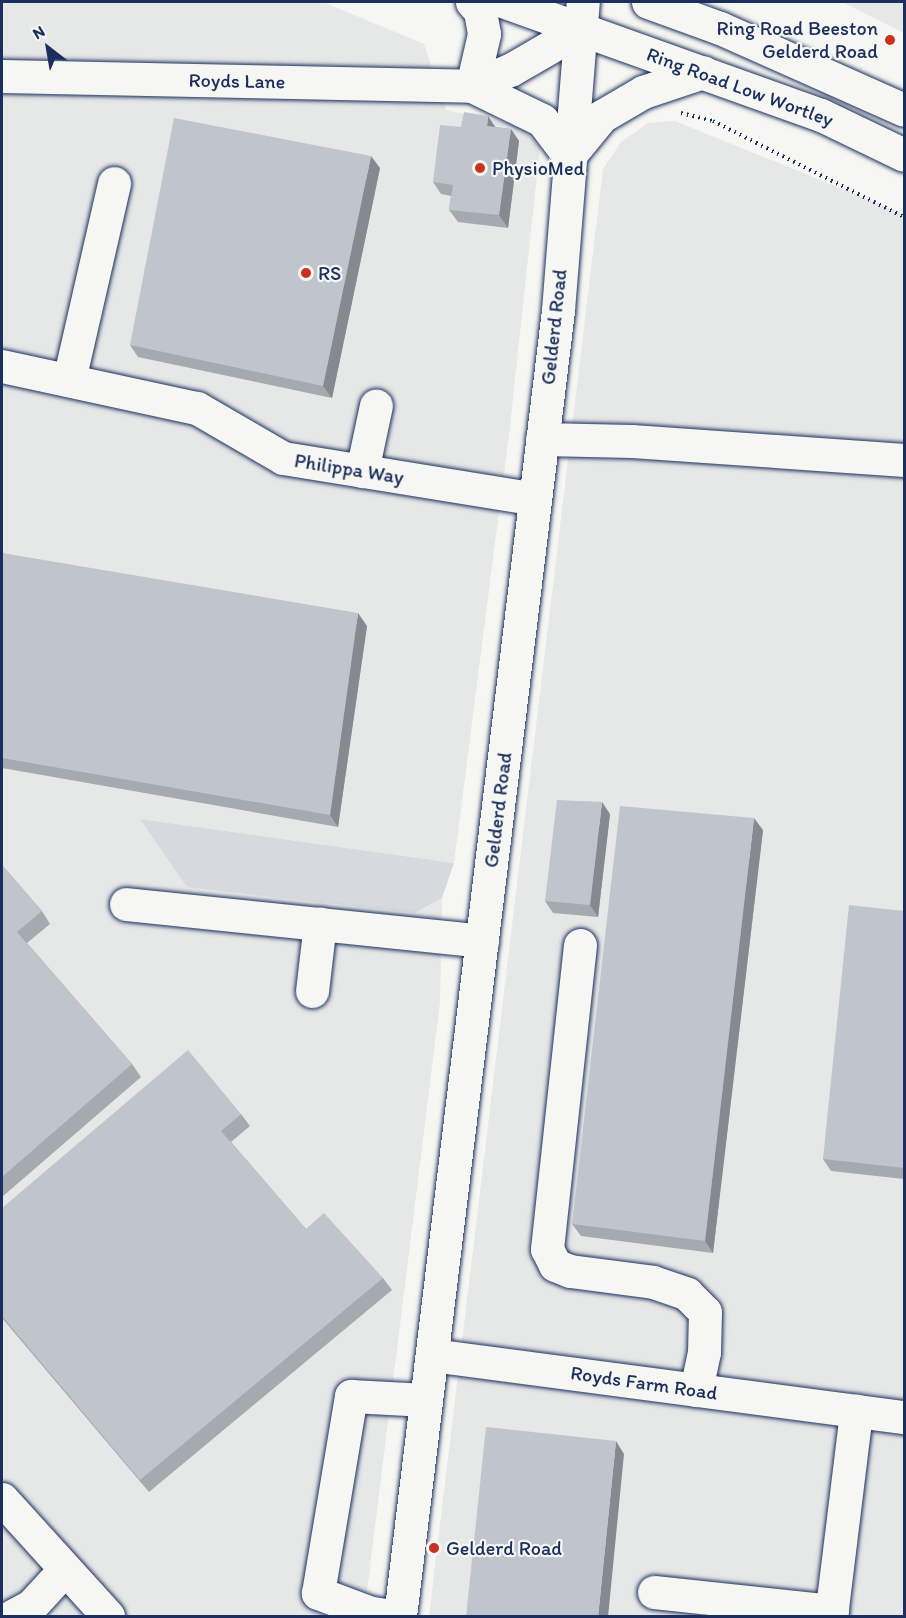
<!DOCTYPE html>
<html>
<head>
<meta charset="utf-8">
<style>
  body { margin:0 }
  #map { position:relative; width:906px; height:1618px; overflow:hidden; background:#f6f6f2; font-family:Itim,sans-serif }
  div>[style] { position:absolute }
  .built>* { inset:0; background:#e6e7e7 }
  .green>* { inset:0; background:#d6d9dd }
  .path>* { height:4px; margin-top:-2px; transform-origin:0; background:repeating-linear-gradient(90deg,#1b2f5e 0 1.5px,transparent 0 6px) }
  .roads { filter:drop-shadow(0 0 2px #1b2f5e) drop-shadow(0 0 2px #1b2f5e) }
  .minor>* { height:33px; margin:-16.5px; padding:0 16.5px; transform-origin:16.5px; border-radius:16.5px; background:#f6f6f2 }
  .major>* { height:33px; margin:-16.5px; padding:0 16.5px; transform-origin:16.5px; border-radius:16.5px; background:#f6f6f2 }
  .highway>* { height:33px; margin:-16.5px; padding:0 16.5px; transform-origin:16.5px; border-radius:16.5px; background:#f6f6f2 }
  .wall>* { inset:0; background:#a5a9b0 }
  .shaded-wall>* { inset:0; background:#868990 }
  .building>* { inset:0; background:#c0c4cd }
  .dots>* { width:16px; height:16px; translate:-50% -50%; box-sizing:border-box; border:3px solid #f6f6f2; border-radius:50% }
  span { translate:-50% -50%; white-space:nowrap; text-align:center; line-height:1.15; -webkit-text-stroke:4.5px #f6f6f2; paint-order:stroke }
  .poi-label { font-size:20px; color:#1b2f5e }
  .right { translate:-100% -50%; text-align:right }
  .left { translate:0 -50%; text-align:left }
  .street-label { font-size:20px; color:#1b2f5e }
  .frame { position:absolute; inset:0; border:3px solid #1b2f5e; pointer-events:none }
  .north { position:absolute; left:18px; top:18px; width:60px; height:60px; -webkit-text-stroke:4px #f6f6f2; paint-order:stroke; rotate:329deg; font-size:16px; font-weight:700; line-height:24px; text-align:center; color:#1b2f5e }
  .north::after { content:''; display:block; margin:auto; width:21px; height:27px; background:#1b2f5e; clip-path:polygon(50% 0,100% 100%,50% 72%,0 100%) }
</style>
</head>
<body>
<div id="map">
  <div class="built">
    <i style="clip-path:polygon(2px 2px,323px 2px,424px 44px,446px 110px,519px 125px,540px 147px,510px 426px,454px 863px,140px 819px,415px 913px,442px 898px,440px 1002px,364px 1616px,2px 1616px)"></i>
    <i style="clip-path:polygon(842px 2px,904px 2px,904px 33px)"></i>
    <i style="clip-path:polygon(675px 121px,904px 214px,904px 1616px,429px 1616px,603px 169px,621px 142px,648px 123px)"></i>
  </div>
  <div class="green">
    <i style="clip-path:polygon(140px 819px,454px 863px,442px 898px,415px 913px,187px 887px)"></i>
  </div>
  <div class="path">
    <i style="left:681px;top:113px;width:33px;rotate:14deg"></i>
    <i style="left:713px;top:121px;width:214px;rotate:26.7deg"></i>
  </div>
  <div class="roads">
    <div class="minor">
      <i style="left:472px;top:2px;width:12px;rotate:48deg"></i>
      <i style="left:480px;top:11px;width:23px;rotate:80deg"></i>
      <i style="left:484px;top:34px;width:53px;rotate:103deg"></i>
      <i style="left:472px;top:86px;width:78px;rotate:25.9deg"></i>
      <i style="left:542px;top:120px;width:45px;rotate:53.1deg"></i>
      <i style="left:2px;top:76px;width:470px;rotate:1.2deg"></i>
      <i style="left:472px;top:86px;width:43px;rotate:-23deg"></i>
      <i style="left:512px;top:69px;width:80px;rotate:-30.1deg"></i>
      <i style="left:2px;top:366px;width:199px;rotate:12.2deg"></i>
      <i style="left:197px;top:408px;width:99px;rotate:30.2deg"></i>
      <i style="left:283px;top:458px;width:255px;rotate:9.2deg"></i>
      <i style="left:69px;top:380px;width:202px;rotate:-77.1deg"></i>
      <i style="left:542px;top:439px;width:90px;rotate:1.3deg"></i>
      <i style="left:632px;top:441px;width:273px;rotate:4deg"></i>
      <i style="left:362px;top:471px;width:67px;rotate:-78deg"></i>
      <i style="left:126px;top:904px;width:358px;rotate:5.9deg"></i>
      <i style="left:580px;top:945px;width:306px;rotate:96.2deg"></i>
      <i style="left:547px;top:1249px;width:18px;rotate:63deg"></i>
      <i style="left:555px;top:1265px;width:16px;rotate:22deg"></i>
      <i style="left:570px;top:1271px;width:84px;rotate:7.5deg"></i>
      <i style="left:653px;top:1282px;width:36px;rotate:19deg"></i>
      <i style="left:687px;top:1294px;width:25px;rotate:45deg"></i>
      <i style="left:705px;top:1312px;width:40px;rotate:91.4deg"></i>
      <i style="left:704px;top:1352px;width:39px;rotate:102deg"></i>
      <i style="left:312px;top:991px;width:68px;rotate:-83.3deg"></i>
      <i style="left:432px;top:1355px;width:476px;rotate:7.5deg"></i>
      <i style="left:2px;top:1499px;width:158px;rotate:47.8deg"></i>
      <i style="left:654px;top:1592px;width:179px;rotate:6.1deg"></i>
      <i style="left:12px;top:1616px;width:21px;rotate:-28deg"></i>
      <i style="left:31px;top:1606px;width:50px;rotate:-47.4deg"></i>
      <i style="left:393px;top:1616px;width:22px;rotate:-172deg"></i>
      <i style="left:371px;top:1613px;width:57px;rotate:-159.3deg"></i>
      <i style="left:318px;top:1593px;width:200px;rotate:-80.5deg"></i>
      <i style="left:351px;top:1396px;width:75px;rotate:3.1deg"></i>
      <i style="left:831px;top:1616px;width:207px;rotate:-83deg"></i>
    </div>
    <div class="major">
      <i style="left:400px;top:1616px;width:1316px;rotate:-83.1deg"></i>
      <i style="left:558px;top:310px;width:309px;rotate:-85.4deg"></i>
    </div>
    <div class="highway">
      <i style="left:505px;top:2px;width:336px;rotate:19.7deg"></i>
      <i style="left:821px;top:115px;width:92px;rotate:25.7deg"></i>
      <i style="left:648px;top:2px;width:77px;rotate:19.9deg"></i>
      <i style="left:720px;top:28px;width:201px;rotate:24deg"></i>
      <i style="left:569px;top:156px;width:52px;rotate:-50.5deg"></i>
      <i style="left:602px;top:116px;width:48px;rotate:-30.3deg"></i>
      <i style="left:643px;top:92px;width:63px;rotate:-18.4deg"></i>
    </div>
  </div>
  <div class="wall">
    <i style="clip-path:polygon(461px 127px,495px 127px,511px 129px,519px 141px,508px 228px,458px 222px,449px 210px,451px 196px,441px 194px,433px 182px)"></i>
    <i style="clip-path:polygon(380px 168px,332px 398px,138px 357px,130px 345px)"></i>
    <i style="clip-path:polygon(2px 553px,367px 626px,338px 827px,2px 768px)"></i>
    <i style="clip-path:polygon(610px 814px,598px 917px,553px 913px,545px 901px)"></i>
    <i style="clip-path:polygon(763px 830px,713px 1253px,581px 1236px,572px 1224px)"></i>
    <i style="clip-path:polygon(2px 865px,42px 911px,50px 924px,27px 943px,132px 1064px,141px 1077px,2px 1197px)"></i>
    <i style="clip-path:polygon(904px 911px,904px 1179px,831px 1171px,823px 1159px)"></i>
    <i style="clip-path:polygon(241px 1114px,250px 1126px,231px 1142px,306px 1229px,383px 1278px,392px 1290px,149px 1492px,2px 1318px,2px 1208px)"></i>
  </div>
  <div class="shaded-wall">
    <i style="clip-path:polygon(488px 116px,496px 128px,487px 126px)"></i>
    <i style="clip-path:polygon(511px 129px,519px 141px,508px 228px,499px 215px)"></i>
    <i style="clip-path:polygon(371px 156px,380px 168px,332px 398px,323px 386px)"></i>
    <i style="clip-path:polygon(358px 613px,367px 626px,338px 827px,330px 815px)"></i>
    <i style="clip-path:polygon(602px 802px,610px 814px,598px 917px,590px 905px)"></i>
    <i style="clip-path:polygon(754px 818px,763px 830px,713px 1253px,705px 1241px)"></i>
    <i style="clip-path:polygon(616px 1441px,624px 1454px,608px 1617px,598px 1617px)"></i>
  </div>
  <div class="building">
    <i style="clip-path:polygon(464px 112px,488px 116px,487px 126px,511px 129px,499px 215px,449px 210px,453px 185px,433px 182px,440px 125px,461px 127px)"></i>
    <i style="clip-path:polygon(174px 118px,371px 156px,323px 386px,130px 345px)"></i>
    <i style="clip-path:polygon(2px 553px,358px 613px,330px 815px,2px 758px)"></i>
    <i style="clip-path:polygon(557px 800px,602px 802px,590px 905px,545px 901px)"></i>
    <i style="clip-path:polygon(620px 806px,754px 818px,705px 1241px,572px 1224px)"></i>
    <i style="clip-path:polygon(2px 865px,42px 911px,17px 932px,132px 1064px,2px 1177px)"></i>
    <i style="clip-path:polygon(849px 905px,904px 911px,904px 1168px,823px 1159px)"></i>
    <i style="clip-path:polygon(188px 1050px,241px 1114px,221px 1131px,306px 1229px,324px 1213px,383px 1278px,140px 1480px,2px 1316px,2px 1208px)"></i>
    <i style="clip-path:polygon(486px 1427px,616px 1441px,598px 1617px,466px 1617px)"></i>
  </div>
  <div class="dots">
    <i style="left:890px;top:40px;background:#c8321e"></i>
    <i style="left:480px;top:168px;background:#c8321e"></i>
    <i style="left:306px;top:273px;background:#c8321e"></i>
    <i style="left:434px;top:1548px;background:#c8321e"></i>
  </div>
  <div class="poi-label">
    <span class="right" style="left:878px;top:40px">Ring Road Beeston<br>Gelderd Road</span>
    <span class="left" style="left:492px;top:168px">PhysioMed</span>
    <span class="left" style="left:318px;top:273px">RS</span>
    <span class="left" style="left:446px;top:1548px">Gelderd Road</span>
  </div>
  <div class="street-label">
    <span style="left:237px;top:81px;rotate:1deg">Royds Lane</span>
    <span style="left:740px;top:87px;rotate:20deg">Ring Road Low Wortley</span>
    <span style="left:554px;top:327px;rotate:-84deg">Gelderd Road</span>
    <span style="left:349px;top:469px;rotate:9deg">Philippa Way</span>
    <span style="left:498px;top:810px;rotate:-83deg">Gelderd Road</span>
    <span style="left:644px;top:1383px;rotate:8deg">Royds Farm Road</span>
  </div>
  <div class="frame"></div>
  <div class="north">N</div>
</div>
</body>
</html>
